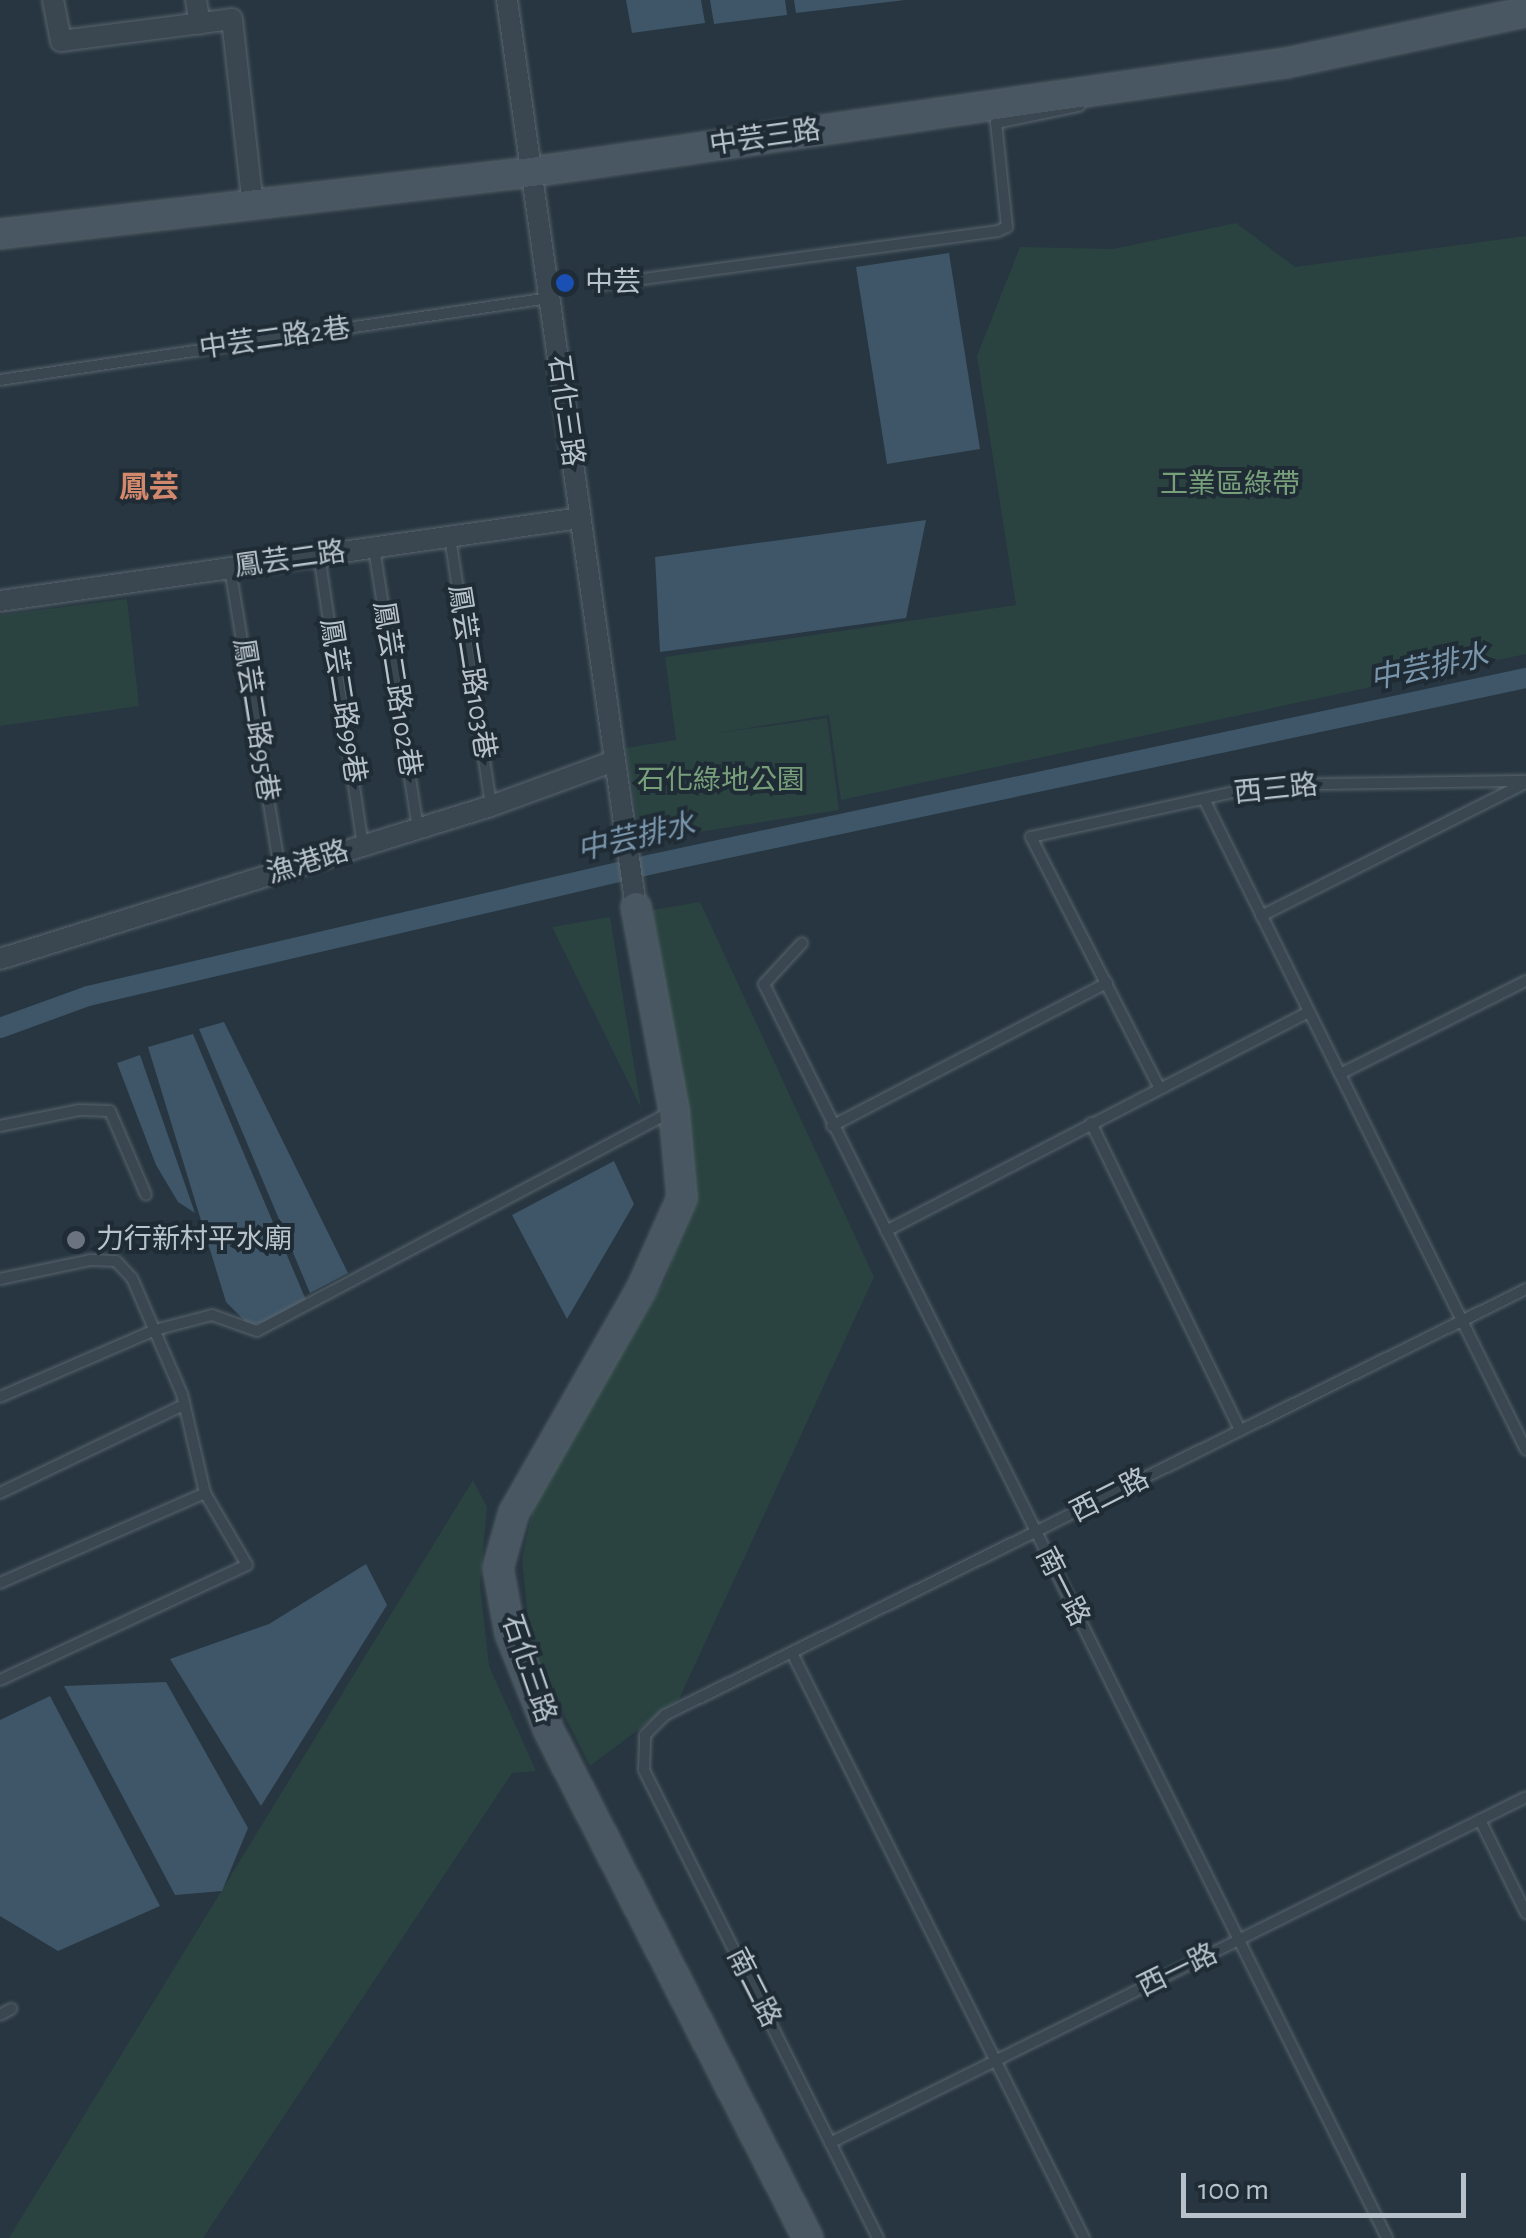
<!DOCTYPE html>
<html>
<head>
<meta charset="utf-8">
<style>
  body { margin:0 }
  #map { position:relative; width:1526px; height:2238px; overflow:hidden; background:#273640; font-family:"Alegreya Sans","Noto Sans TC",sans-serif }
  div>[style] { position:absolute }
  .green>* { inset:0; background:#2a4341 }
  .water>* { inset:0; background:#3e5668 }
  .canal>* { height:20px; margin:-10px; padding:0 10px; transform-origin:10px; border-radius:10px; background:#3e5668 }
  .roads { filter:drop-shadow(0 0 2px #59656d) drop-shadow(0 0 2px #59656d) }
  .lane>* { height:10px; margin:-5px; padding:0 5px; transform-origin:5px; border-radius:5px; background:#3b4750 }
  .street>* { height:20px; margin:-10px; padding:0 10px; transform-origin:10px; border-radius:10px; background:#3b4750 }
  .secondary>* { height:28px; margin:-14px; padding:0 14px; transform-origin:14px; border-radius:14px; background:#495763 }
  .dots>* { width:28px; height:28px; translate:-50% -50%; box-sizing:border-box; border:5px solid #202c35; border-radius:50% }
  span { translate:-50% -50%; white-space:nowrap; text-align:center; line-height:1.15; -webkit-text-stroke:8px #202c35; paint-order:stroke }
  .street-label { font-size:28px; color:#b8c2ca }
  .poi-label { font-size:28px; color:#b8c2ca }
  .left { translate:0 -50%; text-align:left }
  .park-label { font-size:28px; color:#779f7a }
  .neighbourhood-label { font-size:30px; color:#d2886c; font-weight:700 }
  .water-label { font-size:30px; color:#7a96ac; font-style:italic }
  .scale { position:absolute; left:1181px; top:2173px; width:285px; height:45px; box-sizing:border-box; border:5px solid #b8c2ca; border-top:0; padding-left:12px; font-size:30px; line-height:35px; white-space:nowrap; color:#b8c2ca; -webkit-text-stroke:8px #202c35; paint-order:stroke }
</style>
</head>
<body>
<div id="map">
  <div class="green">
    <i style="clip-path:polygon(1236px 223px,1295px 267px,1526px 236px,1526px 654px,841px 800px,829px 715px,710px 734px,827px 718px,839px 810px,641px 841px,626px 748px,676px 740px,665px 657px,1016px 605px,977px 356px,1020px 247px,1113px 249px)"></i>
    <i style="clip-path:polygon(127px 599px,139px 706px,0 726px,0 615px)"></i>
    <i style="clip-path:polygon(700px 902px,874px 1277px,679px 1699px,590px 1766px,531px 1650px,522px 1558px,537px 1491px,665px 1280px,679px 1239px,689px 1133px,652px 910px)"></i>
    <i style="clip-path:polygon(610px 917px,641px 1108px,552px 927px)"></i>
    <i style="clip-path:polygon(473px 1480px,487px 1507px,480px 1586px,489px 1666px,536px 1771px,512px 1773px,203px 2238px,9px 2238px)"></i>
  </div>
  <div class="water">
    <i style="clip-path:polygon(626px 0,701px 0,705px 23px,632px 33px)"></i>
    <i style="clip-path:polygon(710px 0,785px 0,787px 15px,714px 24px)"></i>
    <i style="clip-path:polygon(794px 0,905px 0,796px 13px)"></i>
    <i style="clip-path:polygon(949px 253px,980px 449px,887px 464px,856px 267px)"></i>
    <i style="clip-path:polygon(926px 520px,906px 618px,660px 652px,655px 557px)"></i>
    <i style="clip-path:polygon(224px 1022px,348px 1273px,310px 1293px,199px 1029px)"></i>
    <i style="clip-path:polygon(193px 1034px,306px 1300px,262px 1323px,249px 1325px,226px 1302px,148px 1047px)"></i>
    <i style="clip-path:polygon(140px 1055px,195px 1213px,178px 1202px,156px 1165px,117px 1063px)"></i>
    <i style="clip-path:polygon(614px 1161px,634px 1204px,567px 1319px,512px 1215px)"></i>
    <i style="clip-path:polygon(366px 1564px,387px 1605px,261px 1806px,170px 1659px,269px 1624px)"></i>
    <i style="clip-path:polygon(166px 1682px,248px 1828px,222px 1891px,175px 1895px,64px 1686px)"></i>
    <i style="clip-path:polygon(50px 1696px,160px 1906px,58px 1951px,0 1916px,0 1720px)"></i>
  </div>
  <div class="canal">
    <i style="left:0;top:1028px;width:94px;rotate:-20deg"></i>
    <i style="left:88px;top:996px;width:580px;rotate:-13.15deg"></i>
    <i style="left:653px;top:864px;width:893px;rotate:-12.03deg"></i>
  </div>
  <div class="roads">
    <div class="lane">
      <i style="left:599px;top:285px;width:403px;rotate:-7.7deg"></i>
      <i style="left:998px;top:231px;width:10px;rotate:-24deg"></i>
      <i style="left:1007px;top:227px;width:105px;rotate:-96deg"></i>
      <i style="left:996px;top:123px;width:85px;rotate:-11.6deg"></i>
      <i style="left:0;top:380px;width:555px;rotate:-8.5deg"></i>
      <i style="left:450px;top:537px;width:272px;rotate:81.3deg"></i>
      <i style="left:374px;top:548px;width:283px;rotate:81.1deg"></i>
      <i style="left:319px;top:555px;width:293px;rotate:81.4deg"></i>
      <i style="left:230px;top:568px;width:307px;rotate:80.6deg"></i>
      <i style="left:1204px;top:799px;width:726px;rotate:63.68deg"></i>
      <i style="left:1261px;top:916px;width:297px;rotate:-26.7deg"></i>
      <i style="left:802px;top:943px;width:56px;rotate:132.8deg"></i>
      <i style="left:764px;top:984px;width:1400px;rotate:63.58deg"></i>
      <i style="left:1340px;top:1074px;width:208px;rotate:-26.6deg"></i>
      <i style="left:1159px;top:1087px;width:281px;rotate:-117.1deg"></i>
      <i style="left:1031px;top:837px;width:240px;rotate:-12.5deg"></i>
      <i style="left:1265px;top:785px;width:261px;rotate:-0.9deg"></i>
      <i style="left:1091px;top:1123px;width:341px;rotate:64.1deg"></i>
      <i style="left:0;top:1126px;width:81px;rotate:-11.4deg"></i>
      <i style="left:79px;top:1110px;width:31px;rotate:2deg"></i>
      <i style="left:110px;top:1111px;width:91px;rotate:66.8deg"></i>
      <i style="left:832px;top:1126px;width:310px;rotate:-27.5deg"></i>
      <i style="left:886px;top:1231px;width:476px;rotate:-27.4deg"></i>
      <i style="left:0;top:1279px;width:92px;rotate:-11.9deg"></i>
      <i style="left:90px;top:1260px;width:26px;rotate:2deg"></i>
      <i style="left:116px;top:1261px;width:23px;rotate:47deg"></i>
      <i style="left:132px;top:1278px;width:126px;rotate:66.7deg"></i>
      <i style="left:182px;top:1394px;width:102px;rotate:76.9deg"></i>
      <i style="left:205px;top:1493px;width:83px;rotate:59.7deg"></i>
      <i style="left:247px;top:1565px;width:272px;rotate:155deg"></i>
      <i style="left:0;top:1397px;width:169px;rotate:-23.4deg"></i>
      <i style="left:155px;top:1330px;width:59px;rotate:-14.7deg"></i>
      <i style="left:212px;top:1315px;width:48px;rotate:19.6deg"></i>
      <i style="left:257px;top:1331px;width:471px;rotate:-27.9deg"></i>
      <i style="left:0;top:1493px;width:204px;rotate:-25.6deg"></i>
      <i style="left:0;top:1583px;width:224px;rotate:-23.7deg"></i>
      <i style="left:792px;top:1653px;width:654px;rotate:63.47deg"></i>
      <i style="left:1480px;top:1820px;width:104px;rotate:63.7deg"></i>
      <i style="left:0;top:2015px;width:13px;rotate:-29deg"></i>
      <i style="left:830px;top:2143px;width:777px;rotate:-26.43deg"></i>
      <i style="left:878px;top:2238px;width:523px;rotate:-116.57deg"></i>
      <i style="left:644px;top:1770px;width:35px;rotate:-88deg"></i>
      <i style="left:645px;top:1735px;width:28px;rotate:-45deg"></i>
      <i style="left:665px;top:1715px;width:961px;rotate:-26.32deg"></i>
    </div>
    <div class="street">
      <i style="left:53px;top:0;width:42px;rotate:79deg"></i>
      <i style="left:61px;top:41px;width:172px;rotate:-7.3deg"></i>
      <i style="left:232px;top:19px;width:187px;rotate:83.6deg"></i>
      <i style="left:196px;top:0;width:24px;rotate:81deg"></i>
      <i style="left:507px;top:0;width:916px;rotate:81.91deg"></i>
      <i style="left:0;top:601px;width:586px;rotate:-8.14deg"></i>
      <i style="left:0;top:959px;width:514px;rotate:-17.31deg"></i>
      <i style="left:491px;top:806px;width:131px;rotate:-20.1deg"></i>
    </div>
    <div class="secondary">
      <i style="left:0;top:234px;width:536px;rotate:-6.65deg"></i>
      <i style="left:532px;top:172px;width:762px;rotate:-8.23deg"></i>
      <i style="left:1286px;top:63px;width:245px;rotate:-12deg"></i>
      <i style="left:636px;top:907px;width:208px;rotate:79.4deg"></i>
      <i style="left:674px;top:1111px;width:87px;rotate:84.7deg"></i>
      <i style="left:682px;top:1198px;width:98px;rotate:114deg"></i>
      <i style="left:642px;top:1288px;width:258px;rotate:119.7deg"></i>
      <i style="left:514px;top:1512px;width:58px;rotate:105.9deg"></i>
      <i style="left:498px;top:1568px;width:66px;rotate:79.5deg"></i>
      <i style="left:510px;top:1633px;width:105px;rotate:68.3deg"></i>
      <i style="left:549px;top:1731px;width:569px;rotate:62.94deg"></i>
    </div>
  </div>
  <div class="dots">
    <i style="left:565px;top:283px;background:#1a4fb4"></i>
    <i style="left:76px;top:1240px;background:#6b7280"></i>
  </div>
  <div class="street-label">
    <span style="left:765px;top:138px;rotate:-8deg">中芸三路</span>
    <span style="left:275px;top:339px;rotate:-8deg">中芸二路2巷</span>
    <span style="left:565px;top:411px;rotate:82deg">石化三路</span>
    <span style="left:290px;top:560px;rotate:-8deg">鳳芸二路</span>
    <span style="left:471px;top:672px;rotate:81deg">鳳芸二路103巷</span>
    <span style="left:396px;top:689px;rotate:81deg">鳳芸二路102巷</span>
    <span style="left:342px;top:701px;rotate:81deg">鳳芸二路99巷</span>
    <span style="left:255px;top:720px;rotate:81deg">鳳芸二路95巷</span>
    <span style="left:1276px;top:790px;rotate:-6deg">西三路</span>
    <span style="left:308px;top:863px;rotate:-17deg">漁港路</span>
    <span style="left:1110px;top:1496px;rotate:-27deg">西二路</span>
    <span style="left:1062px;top:1587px;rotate:63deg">南一路</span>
    <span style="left:528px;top:1669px;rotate:71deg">石化三路</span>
    <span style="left:1178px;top:1971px;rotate:-26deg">西一路</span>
    <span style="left:753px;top:1988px;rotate:63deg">南二路</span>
  </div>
  <div class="poi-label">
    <span class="left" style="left:585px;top:283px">中芸</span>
    <span class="left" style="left:96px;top:1240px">力行新村平水廟</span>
  </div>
  <div class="park-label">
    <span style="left:1230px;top:485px">工業區綠帶</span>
    <span style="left:721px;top:781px">石化綠地公園</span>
  </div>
  <div class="neighbourhood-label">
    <span style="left:149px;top:488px">鳳芸</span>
  </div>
  <div class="water-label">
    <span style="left:1429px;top:668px;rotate:-12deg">中芸排水</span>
    <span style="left:636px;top:838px;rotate:-13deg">中芸排水</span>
  </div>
  <div class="scale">100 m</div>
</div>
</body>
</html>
